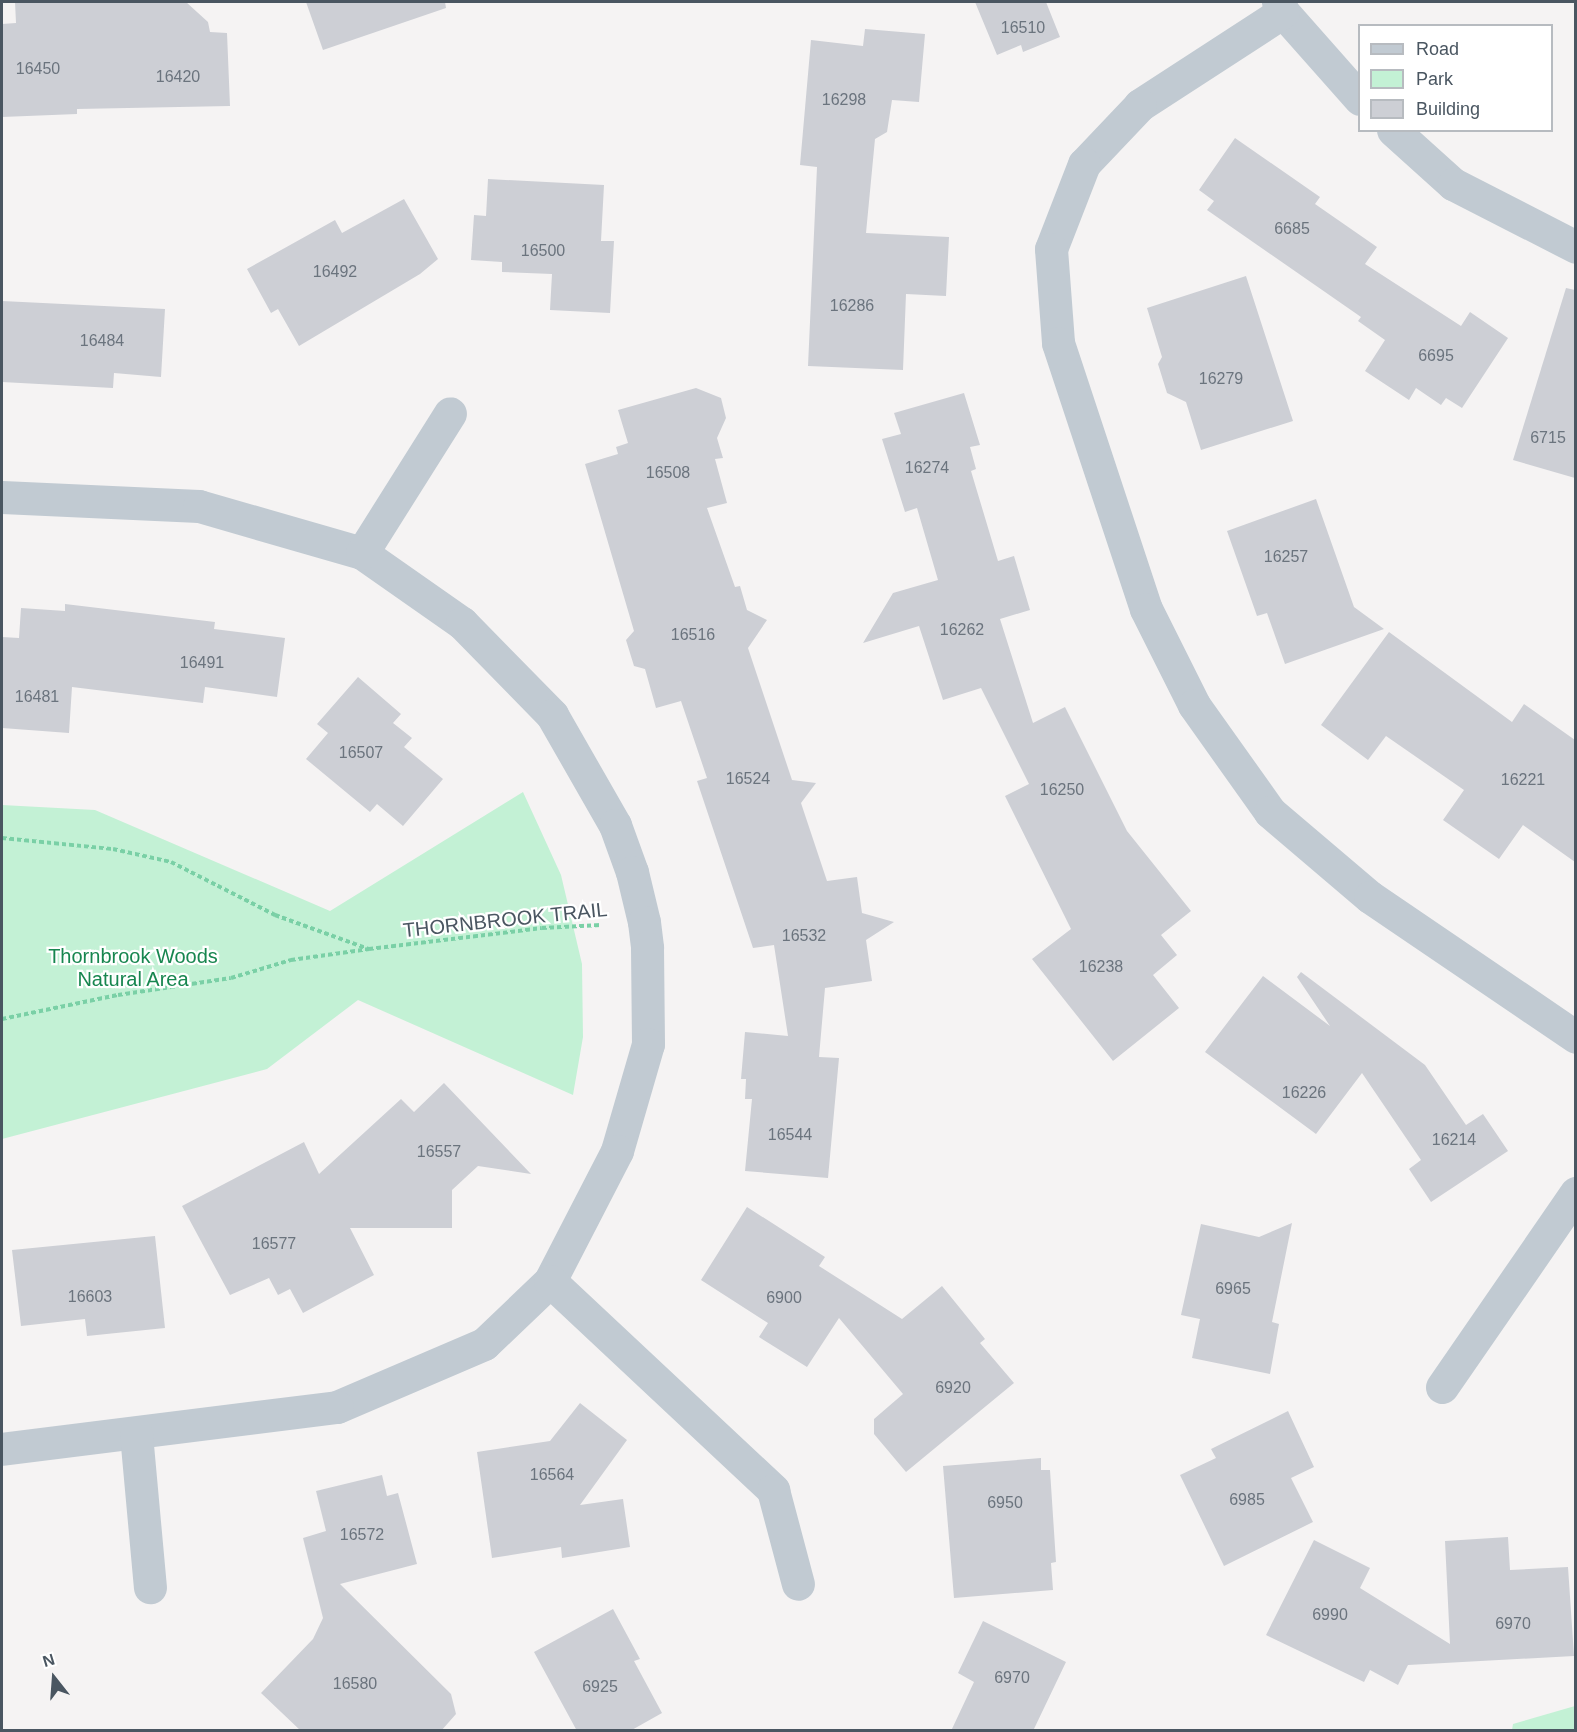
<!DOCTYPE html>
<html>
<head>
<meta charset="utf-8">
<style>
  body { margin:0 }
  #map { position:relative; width:1577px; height:1732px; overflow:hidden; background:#f5f3f3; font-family:Helvetica,sans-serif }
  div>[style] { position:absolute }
  .green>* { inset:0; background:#c3f1d5 }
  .building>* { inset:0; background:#cdcfd5 }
  .path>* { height:4px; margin-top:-2px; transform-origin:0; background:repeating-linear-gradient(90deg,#7ad0a6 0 4.5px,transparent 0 7.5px) }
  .minor>* { height:33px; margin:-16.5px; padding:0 16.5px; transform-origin:16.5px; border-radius:16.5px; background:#c1cad2 }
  span { translate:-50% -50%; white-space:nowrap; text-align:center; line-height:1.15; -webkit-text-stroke:4.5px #fff; paint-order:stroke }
  .number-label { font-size:16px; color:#6b747e }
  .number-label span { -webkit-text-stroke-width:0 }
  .street-label { font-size:20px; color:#4a5661 }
  .park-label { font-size:20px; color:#17864f }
  .frame { position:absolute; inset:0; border:3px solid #4a5661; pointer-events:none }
  .legend { position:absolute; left:1358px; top:24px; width:195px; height:108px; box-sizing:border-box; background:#fff; border:2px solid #b7bbc0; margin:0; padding:8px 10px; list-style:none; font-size:18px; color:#4a5661 }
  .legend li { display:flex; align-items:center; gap:12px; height:30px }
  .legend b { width:30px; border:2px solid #b7bbc0 }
  .north { position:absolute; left:24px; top:1648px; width:60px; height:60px; -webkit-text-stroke:4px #fff; paint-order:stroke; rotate:343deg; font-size:16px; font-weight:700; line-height:24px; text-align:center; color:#4a5661 }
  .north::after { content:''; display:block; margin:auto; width:21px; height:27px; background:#4a5661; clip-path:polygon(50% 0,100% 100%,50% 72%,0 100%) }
</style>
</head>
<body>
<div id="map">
  <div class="green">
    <i style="clip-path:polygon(523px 792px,561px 875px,582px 964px,583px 1037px,573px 1095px,358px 1000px,267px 1069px,2px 1139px,2px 805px,95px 810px,330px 911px)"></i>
    <i style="clip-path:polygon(1575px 1706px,1575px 1730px,1512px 1730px,1513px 1724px)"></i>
  </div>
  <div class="building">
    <i style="clip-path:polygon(15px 2px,186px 2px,208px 22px,210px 32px,227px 33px,230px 106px,77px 109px,77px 114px,2px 117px,2px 24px,16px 23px)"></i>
    <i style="clip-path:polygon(306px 2px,445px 2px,446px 8px,323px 50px)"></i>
    <i style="clip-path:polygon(975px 2px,1046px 2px,1060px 37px,1023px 52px,1021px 45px,997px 55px)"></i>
    <i style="clip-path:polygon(865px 29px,925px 34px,919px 102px,892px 100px,887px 132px,875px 139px,866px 233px,949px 237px,946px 296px,906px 294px,903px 370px,808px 366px,817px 167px,800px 165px,811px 40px,863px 46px)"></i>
    <i style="clip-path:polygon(1235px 138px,1320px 197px,1315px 204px,1377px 247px,1365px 264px,1461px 326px,1470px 312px,1508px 338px,1462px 408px,1446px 398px,1441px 405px,1416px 388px,1409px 400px,1365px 371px,1385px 340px,1358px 321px,1361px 317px,1207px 210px,1214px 201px,1199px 190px)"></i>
    <i style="clip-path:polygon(488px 179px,604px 185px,601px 241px,614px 241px,610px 313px,550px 310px,552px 274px,502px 272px,502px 262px,471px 260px,474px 215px,486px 216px)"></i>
    <i style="clip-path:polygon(404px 199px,438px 259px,420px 274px,299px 346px,278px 309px,271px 313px,247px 269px,335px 220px,342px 233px)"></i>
    <i style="clip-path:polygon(1246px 276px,1293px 421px,1201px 450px,1186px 402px,1167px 393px,1158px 364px,1162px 357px,1147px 308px)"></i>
    <i style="clip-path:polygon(1566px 288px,1575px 290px,1575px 478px,1513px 460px)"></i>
    <i style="clip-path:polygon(2px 301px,165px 309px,161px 377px,114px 373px,113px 388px,2px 382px)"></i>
    <i style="clip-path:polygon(696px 388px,721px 398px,726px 418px,717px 438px,723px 458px,715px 459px,727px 503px,707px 508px,735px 587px,740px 586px,747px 610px,767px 620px,748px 648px,792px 780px,816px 783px,801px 803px,827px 881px,857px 877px,862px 913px,894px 922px,866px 940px,872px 981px,825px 988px,819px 1057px,839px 1058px,828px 1178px,745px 1171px,752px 1099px,745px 1099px,746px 1079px,741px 1079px,745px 1032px,788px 1036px,774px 945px,753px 948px,697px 781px,707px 778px,681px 701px,656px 708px,645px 669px,634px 666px,626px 640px,634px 631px,585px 464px,618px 454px,616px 447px,628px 443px,618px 410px)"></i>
    <i style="clip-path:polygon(964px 393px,980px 445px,970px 447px,976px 469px,971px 471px,998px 561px,1014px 556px,1030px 610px,1000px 619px,1033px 723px,1065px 707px,1127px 831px,1191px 911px,1161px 935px,1177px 955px,1153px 975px,1179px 1008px,1113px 1061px,1032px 959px,1071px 929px,1005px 796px,1029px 784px,981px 688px,943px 700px,919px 626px,863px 643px,893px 593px,938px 580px,917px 508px,905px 512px,882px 439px,901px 434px,894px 413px)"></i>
    <i style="clip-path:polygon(1316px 499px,1354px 607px,1384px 629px,1285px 664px,1267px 613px,1257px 616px,1227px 531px)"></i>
    <i style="clip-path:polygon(65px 604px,215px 622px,214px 629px,285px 638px,277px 697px,205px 687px,203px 703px,72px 687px,69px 733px,2px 728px,2px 637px,19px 638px,21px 608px,65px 611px)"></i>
    <i style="clip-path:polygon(1389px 632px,1512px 722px,1524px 704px,1575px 740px,1575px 862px,1523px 825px,1499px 859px,1443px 820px,1464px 790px,1386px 736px,1368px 760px,1321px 725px)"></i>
    <i style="clip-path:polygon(358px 677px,401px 714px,393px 723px,412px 738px,404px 747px,443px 779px,403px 826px,377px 804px,370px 812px,306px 759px,328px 733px,317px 724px)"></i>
    <i style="clip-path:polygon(1301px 972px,1425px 1065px,1466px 1125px,1483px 1114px,1508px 1151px,1431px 1202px,1409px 1169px,1421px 1160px,1362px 1073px,1316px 1134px,1205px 1052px,1263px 976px,1330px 1026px,1297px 977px)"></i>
    <i style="clip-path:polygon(444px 1083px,531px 1174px,478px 1166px,452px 1190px,452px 1228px,350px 1228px,374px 1275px,303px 1313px,290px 1289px,278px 1295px,269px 1278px,230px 1295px,182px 1206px,304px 1142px,319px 1174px,401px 1099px,414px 1112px)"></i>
    <i style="clip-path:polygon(747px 1207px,825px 1257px,819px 1266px,902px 1319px,942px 1286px,985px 1339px,980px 1343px,1014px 1383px,906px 1472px,874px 1434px,874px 1419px,903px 1394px,839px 1318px,807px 1367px,759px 1337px,768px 1323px,701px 1280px)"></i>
    <i style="clip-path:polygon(1292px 1223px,1272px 1322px,1279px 1324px,1270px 1374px,1192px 1358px,1200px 1319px,1181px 1315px,1201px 1224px,1259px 1237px)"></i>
    <i style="clip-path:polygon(155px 1236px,165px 1328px,87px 1336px,85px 1319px,21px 1326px,12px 1250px)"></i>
    <i style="clip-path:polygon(580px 1403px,627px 1440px,580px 1505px,623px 1499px,630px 1547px,562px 1558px,561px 1547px,492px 1558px,477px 1452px,550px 1441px)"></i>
    <i style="clip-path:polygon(1288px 1411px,1314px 1467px,1291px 1478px,1313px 1522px,1224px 1566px,1180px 1475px,1216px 1458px,1211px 1449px)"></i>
    <i style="clip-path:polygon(1041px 1458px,1041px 1470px,1050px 1470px,1056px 1562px,1051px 1563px,1053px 1590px,954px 1598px,943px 1466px)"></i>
    <i style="clip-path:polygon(382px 1475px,387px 1496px,398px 1493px,417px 1564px,340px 1584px,451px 1694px,456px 1714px,441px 1731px,301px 1731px,261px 1693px,313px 1639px,323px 1618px,303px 1538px,326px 1531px,316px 1491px)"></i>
    <i style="clip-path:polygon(1508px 1537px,1510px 1570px,1568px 1567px,1574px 1656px,1408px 1665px,1398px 1685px,1370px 1670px,1364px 1682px,1266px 1635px,1314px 1540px,1370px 1568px,1360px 1588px,1450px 1644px,1445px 1541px)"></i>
    <i style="clip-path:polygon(613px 1609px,640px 1659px,634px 1661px,662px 1713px,630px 1731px,577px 1731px,534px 1652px)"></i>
    <i style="clip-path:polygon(983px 1621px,1066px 1662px,1033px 1731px,951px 1731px,974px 1682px,958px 1673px)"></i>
  </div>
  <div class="path">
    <i style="left:2px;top:838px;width:112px;rotate:5.7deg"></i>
    <i style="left:113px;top:849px;width:59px;rotate:12.6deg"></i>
    <i style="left:171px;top:862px;width:117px;rotate:27deg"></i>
    <i style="left:275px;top:915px;width:100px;rotate:19.9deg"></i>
    <i style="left:369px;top:949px;width:174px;rotate:-6.9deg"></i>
    <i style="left:542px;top:928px;width:59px;rotate:-2.9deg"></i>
    <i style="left:2px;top:1019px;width:118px;rotate:-11.7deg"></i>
    <i style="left:118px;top:995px;width:114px;rotate:-8.6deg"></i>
    <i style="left:231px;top:978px;width:63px;rotate:-16.7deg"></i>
    <i style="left:291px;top:960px;width:79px;rotate:-8deg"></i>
  </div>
  <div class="minor">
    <i style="left:1278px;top:2px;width:11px;rotate:63deg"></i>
    <i style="left:1283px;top:12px;width:116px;rotate:48.5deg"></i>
    <i style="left:1283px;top:12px;width:171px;rotate:147deg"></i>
    <i style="left:1140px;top:105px;width:81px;rotate:133.5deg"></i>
    <i style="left:1084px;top:164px;width:91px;rotate:111.2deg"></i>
    <i style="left:1051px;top:249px;width:94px;rotate:85.7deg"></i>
    <i style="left:1058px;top:343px;width:280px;rotate:71.7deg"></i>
    <i style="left:1146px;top:609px;width:107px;rotate:63.4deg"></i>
    <i style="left:1194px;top:705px;width:131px;rotate:54.6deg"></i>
    <i style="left:1270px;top:812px;width:131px;rotate:40.4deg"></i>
    <i style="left:1370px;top:897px;width:249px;rotate:34.2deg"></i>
    <i style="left:1393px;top:130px;width:81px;rotate:42deg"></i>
    <i style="left:1453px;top:184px;width:138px;rotate:27.1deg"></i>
    <i style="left:2px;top:497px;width:197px;rotate:2.6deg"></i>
    <i style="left:199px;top:506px;width:170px;rotate:16.1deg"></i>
    <i style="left:362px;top:553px;width:122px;rotate:35deg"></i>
    <i style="left:462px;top:623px;width:129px;rotate:45.6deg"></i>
    <i style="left:552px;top:715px;width:127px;rotate:60.2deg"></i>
    <i style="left:615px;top:825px;width:50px;rotate:70.1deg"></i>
    <i style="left:632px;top:872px;width:51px;rotate:76.5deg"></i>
    <i style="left:644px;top:922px;width:26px;rotate:83deg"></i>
    <i style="left:647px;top:948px;width:96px;rotate:89.4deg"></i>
    <i style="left:648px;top:1044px;width:111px;rotate:106.2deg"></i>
    <i style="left:617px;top:1151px;width:146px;rotate:117.3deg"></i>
    <i style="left:550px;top:1281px;width:91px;rotate:136.3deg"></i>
    <i style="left:484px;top:1344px;width:160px;rotate:156.8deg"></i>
    <i style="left:337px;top:1407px;width:338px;rotate:172.9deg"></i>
    <i style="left:362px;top:553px;width:165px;rotate:-57.8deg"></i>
    <i style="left:550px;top:1281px;width:306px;rotate:43.1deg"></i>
    <i style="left:773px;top:1490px;width:97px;rotate:75.1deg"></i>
    <i style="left:1442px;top:1387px;width:236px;rotate:-55.4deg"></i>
    <i style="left:136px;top:1434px;width:154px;rotate:84.8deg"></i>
  </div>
  <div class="number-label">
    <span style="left:1023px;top:28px">16510</span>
    <span style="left:38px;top:69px">16450</span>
    <span style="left:178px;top:77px">16420</span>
    <span style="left:844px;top:100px">16298</span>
    <span style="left:1292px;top:229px">6685</span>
    <span style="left:543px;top:251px">16500</span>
    <span style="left:335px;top:272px">16492</span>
    <span style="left:852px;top:306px">16286</span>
    <span style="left:102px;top:341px">16484</span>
    <span style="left:1436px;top:356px">6695</span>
    <span style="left:1221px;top:379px">16279</span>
    <span style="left:1548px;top:438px">6715</span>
    <span style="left:927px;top:468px">16274</span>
    <span style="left:668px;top:473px">16508</span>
    <span style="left:1286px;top:557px">16257</span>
    <span style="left:962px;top:630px">16262</span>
    <span style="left:693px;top:635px">16516</span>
    <span style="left:202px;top:663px">16491</span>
    <span style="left:37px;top:697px">16481</span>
    <span style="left:361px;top:753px">16507</span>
    <span style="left:748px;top:779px">16524</span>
    <span style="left:1523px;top:780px">16221</span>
    <span style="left:1062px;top:790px">16250</span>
    <span style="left:804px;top:936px">16532</span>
    <span style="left:1101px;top:967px">16238</span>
    <span style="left:1304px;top:1093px">16226</span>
    <span style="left:790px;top:1135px">16544</span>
    <span style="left:1454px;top:1140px">16214</span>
    <span style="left:439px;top:1152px">16557</span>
    <span style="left:274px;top:1244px">16577</span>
    <span style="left:1233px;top:1289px">6965</span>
    <span style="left:90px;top:1297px">16603</span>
    <span style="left:784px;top:1298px">6900</span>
    <span style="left:953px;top:1388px">6920</span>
    <span style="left:552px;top:1475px">16564</span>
    <span style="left:1247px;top:1500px">6985</span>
    <span style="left:1005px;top:1503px">6950</span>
    <span style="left:362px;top:1535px">16572</span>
    <span style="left:1330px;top:1615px">6990</span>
    <span style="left:1513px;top:1624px">6970</span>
    <span style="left:1012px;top:1678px">6970</span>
    <span style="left:355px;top:1684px">16580</span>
    <span style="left:600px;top:1687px">6925</span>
  </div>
  <div class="street-label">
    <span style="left:505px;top:920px;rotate:-6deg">THORNBROOK TRAIL</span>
  </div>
  <div class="park-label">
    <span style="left:133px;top:968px">Thornbrook Woods<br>Natural Area</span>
  </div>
  <div class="frame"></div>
  <ul class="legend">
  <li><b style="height:8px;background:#c1cad2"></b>Road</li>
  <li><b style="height:16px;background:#c3f1d5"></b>Park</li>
  <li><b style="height:16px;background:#cdcfd5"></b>Building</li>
  </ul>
  <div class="north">N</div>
</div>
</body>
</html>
